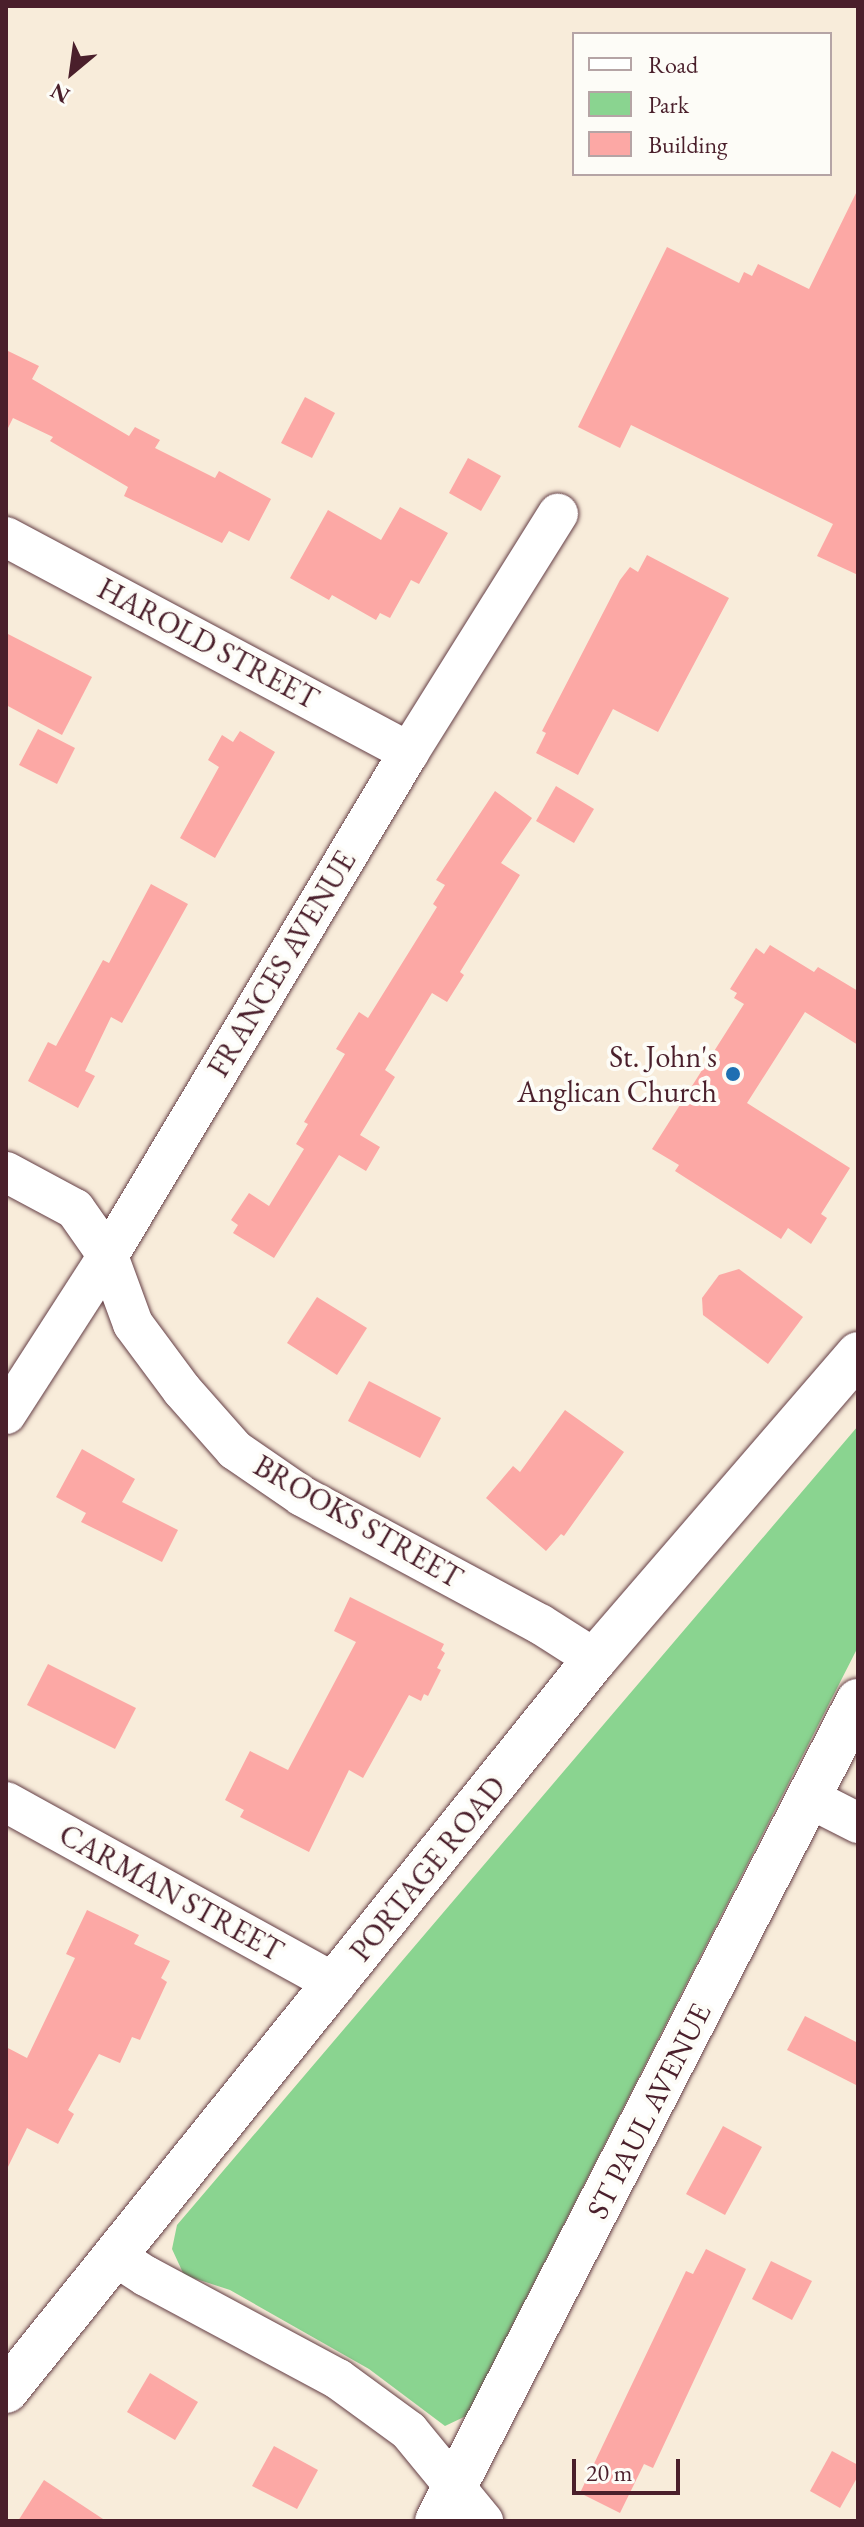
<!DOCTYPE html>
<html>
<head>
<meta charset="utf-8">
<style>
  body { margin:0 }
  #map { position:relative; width:864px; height:2527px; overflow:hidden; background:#f8ecda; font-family:"EB Garamond",serif }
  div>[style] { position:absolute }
  .green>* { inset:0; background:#8ad490 }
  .building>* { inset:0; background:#fca8a5 }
  .roads { filter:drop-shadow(0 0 2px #643e45) drop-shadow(0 0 2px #643e45) }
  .street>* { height:40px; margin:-20px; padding:0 20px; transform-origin:20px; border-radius:20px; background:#fff }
  .secondary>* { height:44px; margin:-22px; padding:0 22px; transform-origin:22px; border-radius:22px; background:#fff }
  .dots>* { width:22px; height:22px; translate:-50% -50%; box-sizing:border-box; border:4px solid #fdfcf7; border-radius:50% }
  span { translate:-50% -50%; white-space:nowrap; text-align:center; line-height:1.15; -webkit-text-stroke:8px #fdfcf7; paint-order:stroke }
  .street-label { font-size:30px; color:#4a1f2b }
  .poi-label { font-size:30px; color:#4a1f2b }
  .right { translate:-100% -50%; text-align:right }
  .frame { position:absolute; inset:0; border:8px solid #4a1f2b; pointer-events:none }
  .legend { position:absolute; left:572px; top:32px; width:260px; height:144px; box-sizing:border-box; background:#fdfcf7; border:2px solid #b5a4a5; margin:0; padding:10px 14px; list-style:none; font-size:24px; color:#4a1f2b }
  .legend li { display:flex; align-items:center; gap:16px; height:40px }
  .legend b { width:40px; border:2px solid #b5a4a5 }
  .north { position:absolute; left:32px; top:32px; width:80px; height:80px; -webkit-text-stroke:6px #fdfcf7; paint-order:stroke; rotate:209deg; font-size:22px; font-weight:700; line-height:32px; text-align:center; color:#4a1f2b }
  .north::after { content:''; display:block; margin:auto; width:28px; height:36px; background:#4a1f2b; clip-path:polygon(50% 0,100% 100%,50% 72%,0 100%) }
  .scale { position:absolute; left:572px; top:2459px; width:108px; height:36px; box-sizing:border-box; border:4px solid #4a1f2b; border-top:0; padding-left:10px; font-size:24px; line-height:28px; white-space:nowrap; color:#4a1f2b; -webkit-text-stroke:6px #fdfcf7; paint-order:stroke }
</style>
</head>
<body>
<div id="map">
  <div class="green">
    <i style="clip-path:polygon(858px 1426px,858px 1647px,466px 2416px,445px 2426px,369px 2369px,230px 2290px,184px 2275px,172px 2249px,177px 2225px)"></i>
  </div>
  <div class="building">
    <i style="clip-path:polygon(858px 189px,858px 575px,817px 556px,833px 524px,631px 425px,620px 448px,578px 427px,667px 247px,739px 283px,744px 272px,752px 276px,758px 264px,809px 289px)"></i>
    <i style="clip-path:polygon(6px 350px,39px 366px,32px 379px,129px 436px,135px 427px,160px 440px,155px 448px,215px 478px,219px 471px,271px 499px,249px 541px,229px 531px,222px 543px,124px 496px,128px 487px,50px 441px,53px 437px,13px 418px,6px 432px)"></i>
    <i style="clip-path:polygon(305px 397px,335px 413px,312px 458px,281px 443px)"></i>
    <i style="clip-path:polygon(468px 458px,501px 476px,481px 511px,449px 493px)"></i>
    <i style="clip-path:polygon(400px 507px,448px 533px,419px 584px,411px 580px,390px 618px,380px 613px,376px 620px,332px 595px,329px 600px,290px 578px,328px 510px,381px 540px)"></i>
    <i style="clip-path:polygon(647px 555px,729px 598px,658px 732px,613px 709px,578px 775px,536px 753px,546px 733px,542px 731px,620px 580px,630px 567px,638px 572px)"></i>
    <i style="clip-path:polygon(6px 633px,92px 677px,62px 735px,6px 705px)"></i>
    <i style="clip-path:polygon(38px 729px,75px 748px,57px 784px,19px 765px)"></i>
    <i style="clip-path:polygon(240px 731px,275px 752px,215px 858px,180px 838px,219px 767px,208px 760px,222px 735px,233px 742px)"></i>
    <i style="clip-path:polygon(556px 786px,594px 809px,574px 843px,536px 821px)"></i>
    <i style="clip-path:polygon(495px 791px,532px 818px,501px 863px,520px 875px,460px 972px,464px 975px,447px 1002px,432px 993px,385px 1070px,395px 1077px,360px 1135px,380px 1147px,366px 1171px,339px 1155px,274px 1258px,233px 1233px,238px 1225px,231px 1220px,249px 1193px,269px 1206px,304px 1149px,296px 1144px,308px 1124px,304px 1122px,345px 1054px,336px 1049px,359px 1012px,368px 1018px,437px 907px,433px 904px,445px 885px,436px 880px)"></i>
    <i style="clip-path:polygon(151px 884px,188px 904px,122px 1023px,111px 1017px,85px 1071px,95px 1076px,78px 1108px,28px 1081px,48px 1042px,56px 1046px,103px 960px,109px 963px)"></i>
    <i style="clip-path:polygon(770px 945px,814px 972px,818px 967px,858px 991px,858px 1045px,805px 1012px,747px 1103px,850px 1168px,821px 1214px,827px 1218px,811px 1244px,788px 1228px,781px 1239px,675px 1171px,679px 1165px,652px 1149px,744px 1004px,734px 998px,737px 993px,730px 989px,756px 948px,764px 954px)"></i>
    <i style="clip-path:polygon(739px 1269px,803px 1317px,768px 1364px,703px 1315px,702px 1298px,719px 1275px)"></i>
    <i style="clip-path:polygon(317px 1297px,367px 1328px,337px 1375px,287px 1343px)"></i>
    <i style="clip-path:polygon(369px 1381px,441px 1418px,420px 1458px,348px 1421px)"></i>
    <i style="clip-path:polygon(565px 1410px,624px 1452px,564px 1536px,561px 1534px,546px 1551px,486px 1498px,513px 1466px,520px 1472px)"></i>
    <i style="clip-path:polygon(82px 1449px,135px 1479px,122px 1502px,178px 1530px,162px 1562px,81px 1522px,86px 1513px,56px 1497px)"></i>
    <i style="clip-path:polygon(350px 1597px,444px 1644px,441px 1650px,445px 1653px,437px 1668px,441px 1670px,428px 1696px,424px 1694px,421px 1701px,409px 1695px,363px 1778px,349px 1770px,309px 1852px,240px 1817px,244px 1810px,225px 1800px,250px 1751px,288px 1770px,356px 1642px,334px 1631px)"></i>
    <i style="clip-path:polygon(48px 1664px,136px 1708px,115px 1749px,27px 1705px)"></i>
    <i style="clip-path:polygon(87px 1910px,139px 1935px,134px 1944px,170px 1961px,161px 1978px,167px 1982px,140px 2040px,132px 2037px,120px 2063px,99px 2054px,68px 2110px,74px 2114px,58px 2144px,27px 2128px,6px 2171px,6px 2047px,27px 2058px,75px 1958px,66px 1954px)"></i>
    <i style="clip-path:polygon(805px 2016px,858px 2043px,858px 2086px,787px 2050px)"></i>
    <i style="clip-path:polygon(723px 2126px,762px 2147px,725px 2215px,686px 2194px)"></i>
    <i style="clip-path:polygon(706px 2249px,746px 2269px,653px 2468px,644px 2464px,620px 2513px,580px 2493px,686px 2271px,693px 2274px)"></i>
    <i style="clip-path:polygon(771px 2261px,812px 2281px,792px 2320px,752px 2299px)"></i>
    <i style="clip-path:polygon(150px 2373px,198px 2402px,175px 2440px,127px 2412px)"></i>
    <i style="clip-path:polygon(274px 2446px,318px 2470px,297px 2509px,252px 2486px)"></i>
    <i style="clip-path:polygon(832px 2451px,858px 2465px,858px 2476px,840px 2508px,810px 2491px)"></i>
    <i style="clip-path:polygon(44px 2480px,106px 2521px,18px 2521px)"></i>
  </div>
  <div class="roads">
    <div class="street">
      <i style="left:6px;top:537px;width:457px;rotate:28.1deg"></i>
      <i style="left:6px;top:1172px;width:78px;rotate:28.2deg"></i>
      <i style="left:75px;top:1209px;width:57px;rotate:54.9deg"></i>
      <i style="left:108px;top:1256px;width:72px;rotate:69.8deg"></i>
      <i style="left:133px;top:1324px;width:82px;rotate:53.4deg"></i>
      <i style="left:182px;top:1390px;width:80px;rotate:48.5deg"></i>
      <i style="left:235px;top:1450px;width:81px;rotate:34.5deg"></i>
      <i style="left:302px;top:1496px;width:270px;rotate:28.3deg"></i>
      <i style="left:540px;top:1624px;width:65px;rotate:32.5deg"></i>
      <i style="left:6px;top:1414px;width:188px;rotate:-57.2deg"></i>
      <i style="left:108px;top:1256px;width:587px;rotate:-59.15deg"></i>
      <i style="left:409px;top:752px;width:281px;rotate:-58deg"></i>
      <i style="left:809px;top:1798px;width:55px;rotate:27deg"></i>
      <i style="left:6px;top:1802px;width:377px;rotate:28.9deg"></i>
      <i style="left:115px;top:2256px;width:37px;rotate:33deg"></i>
      <i style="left:146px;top:2276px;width:218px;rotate:28.2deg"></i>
      <i style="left:338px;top:2379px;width:88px;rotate:36.2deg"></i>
      <i style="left:409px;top:2431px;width:117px;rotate:50.6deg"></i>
    </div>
    <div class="secondary">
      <i style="left:6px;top:2391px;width:940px;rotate:-51.18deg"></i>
      <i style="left:595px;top:1659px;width:403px;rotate:-49.2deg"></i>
      <i style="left:437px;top:2521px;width:922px;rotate:-62.82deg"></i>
    </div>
  </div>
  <div class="dots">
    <i style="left:733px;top:1074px;background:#1f6fb2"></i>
  </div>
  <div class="street-label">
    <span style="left:208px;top:644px;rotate:28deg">HAROLD STREET</span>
    <span style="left:282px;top:964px;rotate:-59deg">FRANCES AVENUE</span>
    <span style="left:358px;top:1522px;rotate:30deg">BROOKS STREET</span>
    <span style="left:428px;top:1869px;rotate:-51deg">PORTAGE ROAD</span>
    <span style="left:171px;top:1893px;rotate:29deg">CARMAN STREET</span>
    <span style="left:649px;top:2111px;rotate:-63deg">ST PAUL AVENUE</span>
  </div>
  <div class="poi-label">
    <span class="right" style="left:717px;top:1074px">St. John's<br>Anglican Church</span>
  </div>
  <div class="frame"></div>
  <ul class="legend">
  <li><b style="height:10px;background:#fff"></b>Road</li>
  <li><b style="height:22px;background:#8ad490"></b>Park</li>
  <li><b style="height:22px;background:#fca8a5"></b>Building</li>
  </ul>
  <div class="north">N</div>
  <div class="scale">20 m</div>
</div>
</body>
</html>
